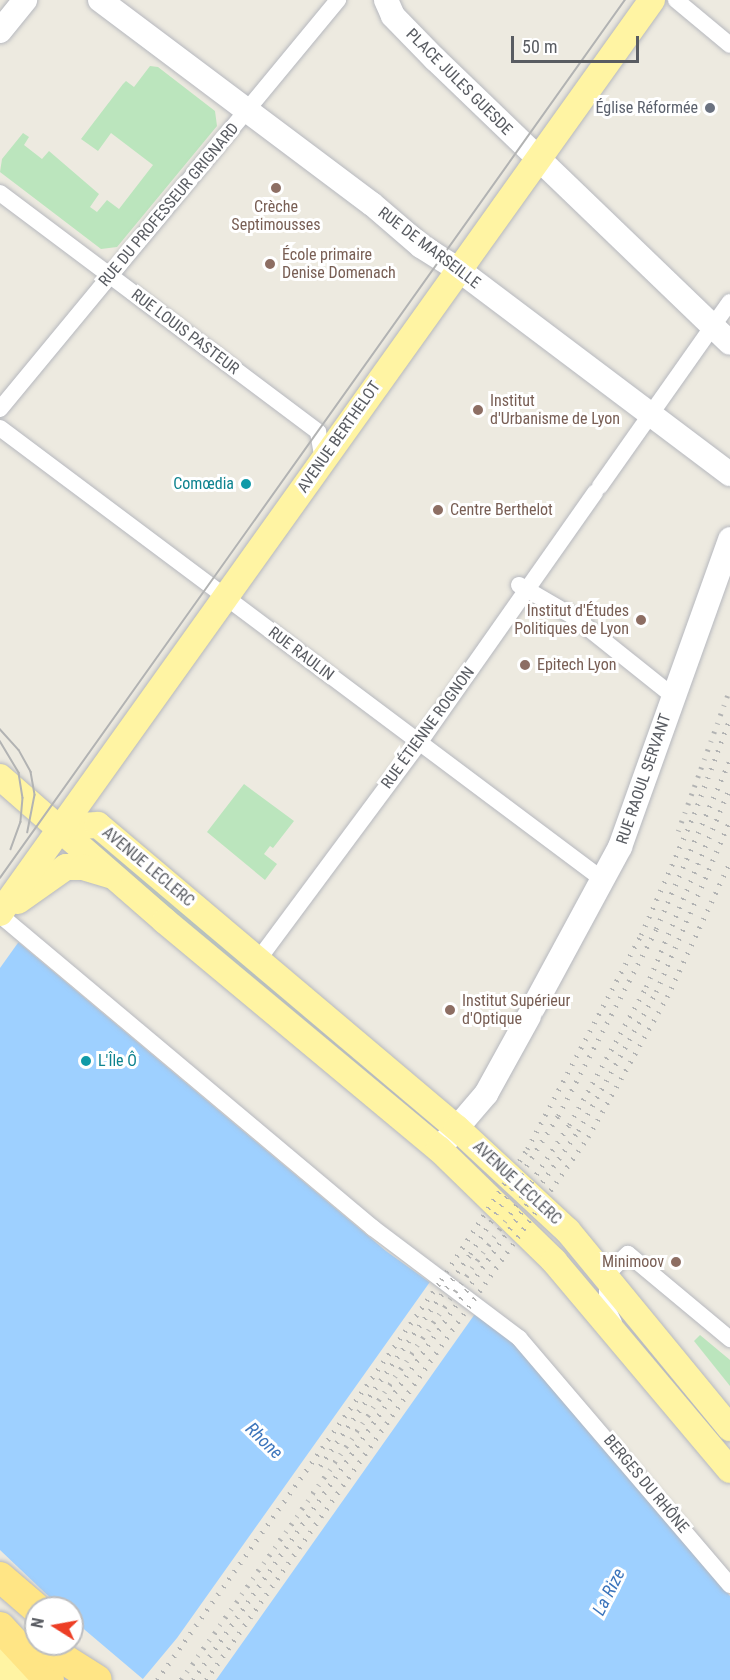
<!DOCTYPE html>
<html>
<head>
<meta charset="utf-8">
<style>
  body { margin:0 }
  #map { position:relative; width:730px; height:1680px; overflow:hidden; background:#edeae0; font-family:"Roboto Condensed",sans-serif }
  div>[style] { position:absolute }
  .green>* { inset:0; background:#bbe5bd }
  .water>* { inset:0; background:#9ed0ff }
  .pier>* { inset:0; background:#edeae0 }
  .roads { filter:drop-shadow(0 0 2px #b6b8be) drop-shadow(0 0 2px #b6b8be) }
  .street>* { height:16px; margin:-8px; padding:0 8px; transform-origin:8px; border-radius:8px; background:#fff }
  .secondary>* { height:24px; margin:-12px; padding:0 12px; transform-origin:12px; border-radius:12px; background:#fff }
  .primary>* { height:26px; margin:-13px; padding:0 13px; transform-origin:13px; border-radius:13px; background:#fff4a3 }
  .highway>* { height:30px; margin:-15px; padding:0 15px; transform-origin:15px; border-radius:15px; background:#ffe585 }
  .tram>* { height:1.5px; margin:-0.75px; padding:0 0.75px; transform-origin:0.75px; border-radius:0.75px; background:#b2b3b3 }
  .rail>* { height:4.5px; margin-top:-2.25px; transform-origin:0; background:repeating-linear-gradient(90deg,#b2b3b3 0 1.5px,transparent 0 9.5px) }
  .dots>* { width:16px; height:16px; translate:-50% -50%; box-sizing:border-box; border:3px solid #fff; border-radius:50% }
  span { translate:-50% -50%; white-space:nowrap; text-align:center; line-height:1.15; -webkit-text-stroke:6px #fff; paint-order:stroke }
  .street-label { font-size:16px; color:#595c62 }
  .worship-label { font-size:16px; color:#5b616d }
  .right { translate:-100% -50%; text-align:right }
  .education-label { font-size:16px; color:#785e54 }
  .left { translate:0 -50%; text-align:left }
  .culture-label { font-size:16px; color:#0d838f }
  .water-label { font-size:18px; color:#3c75bc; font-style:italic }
  .north { position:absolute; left:24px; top:1596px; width:60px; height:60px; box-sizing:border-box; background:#fff; border:2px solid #bdbec0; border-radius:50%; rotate:281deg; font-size:16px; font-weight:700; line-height:24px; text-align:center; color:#595c62 }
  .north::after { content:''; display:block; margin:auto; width:21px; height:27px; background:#ed3e25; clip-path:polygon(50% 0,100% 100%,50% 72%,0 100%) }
  .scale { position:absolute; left:511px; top:36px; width:128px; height:27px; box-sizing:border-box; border:3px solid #595c62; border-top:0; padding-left:8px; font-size:18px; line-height:21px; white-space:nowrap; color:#595c62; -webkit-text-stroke:4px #fff; paint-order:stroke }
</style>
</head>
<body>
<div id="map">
  <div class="green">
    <i style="clip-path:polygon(150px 66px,158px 67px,215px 111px,217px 126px,117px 247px,101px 249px,0 172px,2px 159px,23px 133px,29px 137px,24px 145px,42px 159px,49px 151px,99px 194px,90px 207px,97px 212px,107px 200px,119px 209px,153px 165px,111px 133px,98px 151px,81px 139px,123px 84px,126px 81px,134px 87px)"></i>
    <i style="clip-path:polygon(244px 784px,294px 821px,273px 848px,270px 846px,264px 854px,277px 864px,265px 880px,207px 832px)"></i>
    <i style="clip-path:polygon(95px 839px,429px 1117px,426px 1121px,92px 843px)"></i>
    <i style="clip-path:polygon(700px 1335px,730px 1360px,730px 1386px,694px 1341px)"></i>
  </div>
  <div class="water">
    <i style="clip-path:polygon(0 927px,386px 1251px,514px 1343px,730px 1596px,730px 1680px,144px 1680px,72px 1619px,72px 1608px,61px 1608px,0 1550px)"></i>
  </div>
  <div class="pier">
    <i style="clip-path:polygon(0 924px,20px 940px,0 968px)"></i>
    <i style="clip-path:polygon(432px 1279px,477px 1311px,216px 1680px,142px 1680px,177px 1638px)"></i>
  </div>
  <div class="roads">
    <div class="street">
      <i style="left:676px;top:0;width:70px;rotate:39.8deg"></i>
      <i style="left:0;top:193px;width:398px;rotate:36.9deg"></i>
      <i style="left:318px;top:432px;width:29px;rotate:80deg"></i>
      <i style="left:0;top:409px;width:531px;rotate:-50.43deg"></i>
      <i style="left:0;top:428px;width:754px;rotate:36.85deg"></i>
      <i style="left:600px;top:486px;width:225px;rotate:-54.8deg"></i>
      <i style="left:519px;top:585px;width:64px;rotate:30.2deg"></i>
      <i style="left:574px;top:617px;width:127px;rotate:38.6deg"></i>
      <i style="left:0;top:915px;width:487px;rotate:40deg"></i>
      <i style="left:373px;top:1228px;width:183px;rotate:37deg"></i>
      <i style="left:519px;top:1338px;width:325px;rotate:49.5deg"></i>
      <i style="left:258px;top:960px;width:270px;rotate:-53.4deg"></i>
      <i style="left:419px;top:743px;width:306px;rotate:-54.9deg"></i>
      <i style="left:614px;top:1323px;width:17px;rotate:-115deg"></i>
      <i style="left:607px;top:1308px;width:34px;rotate:-90deg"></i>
      <i style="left:607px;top:1274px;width:29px;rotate:-44deg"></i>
      <i style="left:628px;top:1254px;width:133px;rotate:39.8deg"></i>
    </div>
    <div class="secondary">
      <i style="left:100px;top:0;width:340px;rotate:36.9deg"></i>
      <i style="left:372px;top:204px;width:65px;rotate:40.6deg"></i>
      <i style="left:421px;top:246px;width:45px;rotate:32.3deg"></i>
      <i style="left:459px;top:270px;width:339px;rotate:37deg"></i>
      <i style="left:386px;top:0;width:17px;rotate:66deg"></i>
      <i style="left:393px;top:16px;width:60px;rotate:45.7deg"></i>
      <i style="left:435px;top:59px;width:409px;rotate:43.9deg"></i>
      <i style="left:0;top:31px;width:40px;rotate:-51deg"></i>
      <i style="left:533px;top:1008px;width:183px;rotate:-61.6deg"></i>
      <i style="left:620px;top:847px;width:327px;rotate:-70.3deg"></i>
      <i style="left:444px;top:1143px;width:65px;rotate:-49.4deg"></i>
      <i style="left:486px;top:1094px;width:89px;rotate:-61.1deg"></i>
    </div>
    <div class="primary">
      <i style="left:0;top:777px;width:219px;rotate:41.1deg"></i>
      <i style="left:165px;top:921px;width:356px;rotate:39.8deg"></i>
      <i style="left:439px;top:1149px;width:161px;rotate:44.2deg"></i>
      <i style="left:554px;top:1261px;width:273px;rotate:49.9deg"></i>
      <i style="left:61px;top:827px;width:37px;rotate:-3deg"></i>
      <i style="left:98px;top:825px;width:470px;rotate:40.2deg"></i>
      <i style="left:457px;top:1128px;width:151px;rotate:42.9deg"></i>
      <i style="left:568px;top:1231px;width:255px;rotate:50.6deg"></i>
      <i style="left:18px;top:901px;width:59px;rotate:-35.3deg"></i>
      <i style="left:66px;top:867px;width:17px"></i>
      <i style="left:83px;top:867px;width:28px;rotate:17deg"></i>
      <i style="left:0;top:913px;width:1122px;rotate:-54.47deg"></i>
      <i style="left:0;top:1662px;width:26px;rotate:43deg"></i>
    </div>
    <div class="highway">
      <i style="left:0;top:1577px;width:48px;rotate:40.7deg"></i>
      <i style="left:0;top:1627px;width:72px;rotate:47.2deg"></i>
      <i style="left:40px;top:1644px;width:67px;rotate:32.3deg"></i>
    </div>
  </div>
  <div class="tram">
    <i style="left:0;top:729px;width:28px;rotate:48deg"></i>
    <i style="left:19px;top:750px;width:25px;rotate:61deg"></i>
    <i style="left:31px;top:772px;width:23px;rotate:80deg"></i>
    <i style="left:35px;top:795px;width:38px;rotate:101deg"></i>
    <i style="left:0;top:741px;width:37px;rotate:59deg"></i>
    <i style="left:19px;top:773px;width:25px;rotate:81deg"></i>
    <i style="left:23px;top:798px;width:24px;rotate:95deg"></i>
    <i style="left:21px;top:822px;width:29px;rotate:110deg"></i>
    <i style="left:0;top:878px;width:1078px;rotate:-54.56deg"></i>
  </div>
  <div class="rail">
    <i style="left:678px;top:831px;width:152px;rotate:-70deg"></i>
    <i style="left:320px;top:1466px;width:260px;rotate:-54.7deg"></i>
    <i style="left:470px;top:1254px;width:164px;rotate:-57.5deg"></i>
    <i style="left:558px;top:1116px;width:211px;rotate:-62.3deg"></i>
    <i style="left:656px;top:929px;width:184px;rotate:-66.4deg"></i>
    <i style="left:157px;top:1680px;width:491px;rotate:-54.6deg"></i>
    <i style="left:441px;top:1280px;width:157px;rotate:-56.7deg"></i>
    <i style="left:527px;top:1149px;width:242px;rotate:-62deg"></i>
    <i style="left:641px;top:935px;width:132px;rotate:-66.3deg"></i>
    <i style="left:694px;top:814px;width:103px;rotate:-69.4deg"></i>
    <i style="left:181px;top:1680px;width:570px;rotate:-54.78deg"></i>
    <i style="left:510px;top:1214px;width:107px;rotate:-56.5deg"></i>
    <i style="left:569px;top:1125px;width:158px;rotate:-60.8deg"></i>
    <i style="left:646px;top:987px;width:217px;rotate:-67.2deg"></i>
    <i style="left:193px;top:1680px;width:671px;rotate:-54.96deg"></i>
    <i style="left:578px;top:1131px;width:159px;rotate:-60.7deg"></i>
    <i style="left:656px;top:992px;width:187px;rotate:-66.7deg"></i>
    <i style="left:206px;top:1680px;width:664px;rotate:-54.87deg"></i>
    <i style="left:588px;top:1137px;width:161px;rotate:-60.6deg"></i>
    <i style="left:667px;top:997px;width:149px;rotate:-65deg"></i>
  </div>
  <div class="dots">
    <i style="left:710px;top:108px;background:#6b7280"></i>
    <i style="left:276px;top:188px;background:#8d6e63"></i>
    <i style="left:270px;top:264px;background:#8d6e63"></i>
    <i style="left:478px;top:410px;background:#8d6e63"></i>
    <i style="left:246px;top:484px;background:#0f9aa8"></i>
    <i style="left:438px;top:510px;background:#8d6e63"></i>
    <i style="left:641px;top:620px;background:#8d6e63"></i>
    <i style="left:525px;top:665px;background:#8d6e63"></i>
    <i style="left:450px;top:1010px;background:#8d6e63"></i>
    <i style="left:86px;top:1061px;background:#0f9aa8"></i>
    <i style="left:676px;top:1262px;background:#8d6e63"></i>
  </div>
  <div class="street-label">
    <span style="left:459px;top:82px;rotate:45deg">PLACE JULES GUESDE</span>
    <span style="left:169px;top:205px;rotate:-50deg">RUE DU PROFESSEUR GRIGNARD</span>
    <span style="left:429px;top:248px;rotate:37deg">RUE DE MARSEILLE</span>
    <span style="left:185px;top:332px;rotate:37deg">RUE LOUIS PASTEUR</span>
    <span style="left:339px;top:437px;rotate:-55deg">AVENUE BERTHELOT</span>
    <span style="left:301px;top:654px;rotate:37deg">RUE RAULIN</span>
    <span style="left:428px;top:728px;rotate:-54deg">RUE ÉTIENNE ROGNON</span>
    <span style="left:644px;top:779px;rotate:-71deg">RUE RAOUL SERVANT</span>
    <span style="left:148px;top:867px;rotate:40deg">AVENUE LECLERC</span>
    <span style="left:517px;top:1183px;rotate:43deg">AVENUE LECLERC</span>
    <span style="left:646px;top:1484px;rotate:50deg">BERGES DU RHÔNE</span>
  </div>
  <div class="worship-label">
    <span class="right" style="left:698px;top:108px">Église Réformée</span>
  </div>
  <div class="education-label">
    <span style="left:276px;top:216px">Crèche<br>Septimousses</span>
    <span class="left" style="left:282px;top:264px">École primaire<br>Denise Domenach</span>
    <span class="left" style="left:490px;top:410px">Institut<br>d'Urbanisme de Lyon</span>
    <span class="left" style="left:450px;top:510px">Centre Berthelot</span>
    <span class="right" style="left:629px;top:620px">Institut d'Études<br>Politiques de Lyon</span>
    <span class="left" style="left:537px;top:665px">Epitech Lyon</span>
    <span class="left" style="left:462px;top:1010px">Institut Supérieur<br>d'Optique</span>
    <span class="right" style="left:664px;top:1262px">Minimoov</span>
  </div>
  <div class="culture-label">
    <span class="right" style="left:234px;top:484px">Comœdia</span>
    <span class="left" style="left:98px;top:1061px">L'Île Ô</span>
  </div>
  <div class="water-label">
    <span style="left:264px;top:1441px;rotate:44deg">Rhone</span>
    <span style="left:609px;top:1592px;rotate:-63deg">La Rize</span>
  </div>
  <div class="north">N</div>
  <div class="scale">50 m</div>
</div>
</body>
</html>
